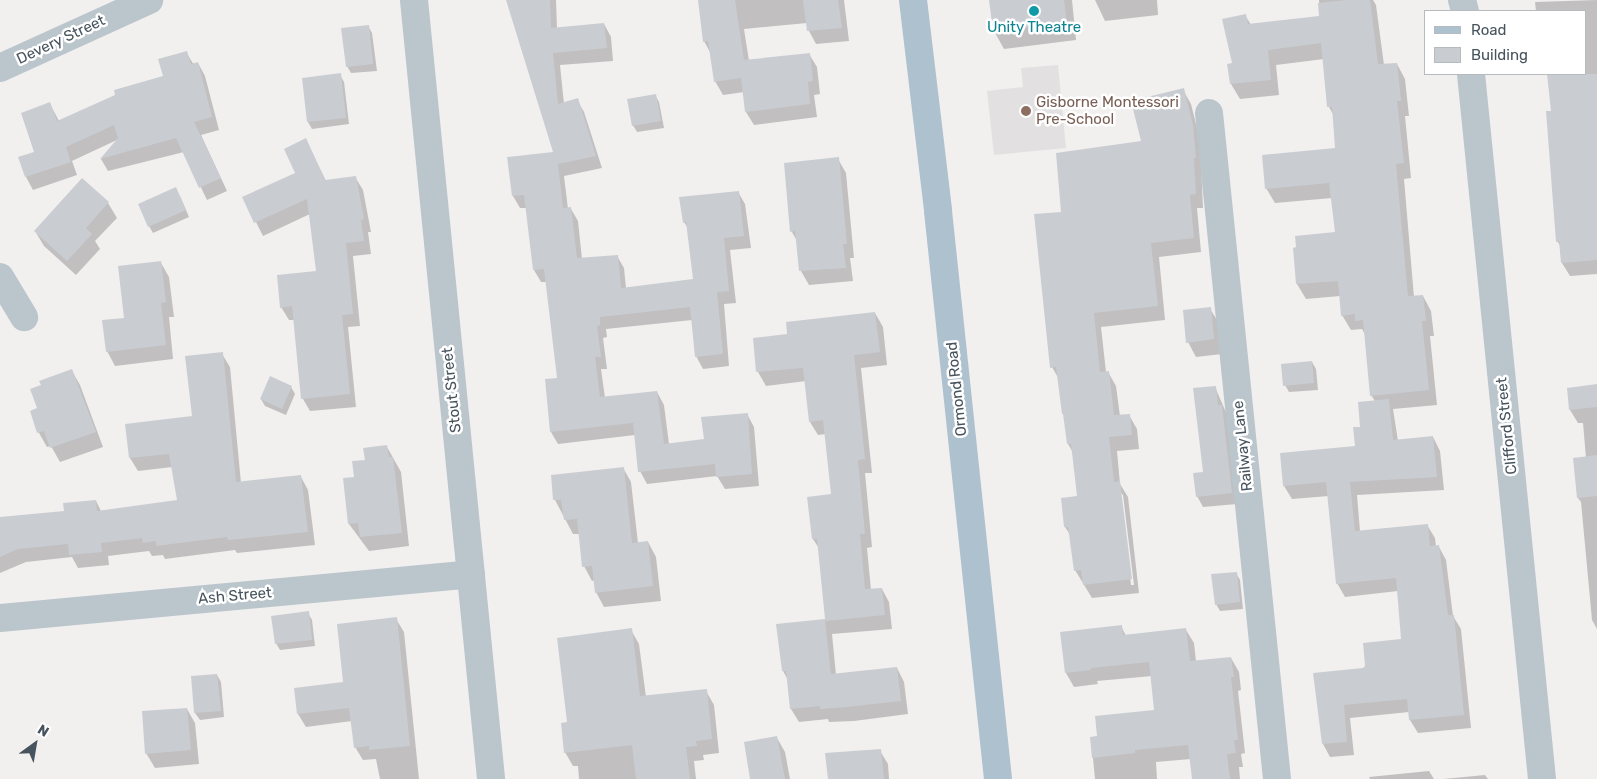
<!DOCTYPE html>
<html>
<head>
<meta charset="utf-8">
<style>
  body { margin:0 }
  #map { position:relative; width:1597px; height:779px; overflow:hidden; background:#f2efef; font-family:Rubik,sans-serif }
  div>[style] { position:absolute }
  .education>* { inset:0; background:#e3e0e1 }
  .shadow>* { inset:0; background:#0003 }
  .building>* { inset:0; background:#c9cdd2 }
  .minor>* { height:28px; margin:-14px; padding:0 14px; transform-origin:14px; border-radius:14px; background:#bac5cc }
  .major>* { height:28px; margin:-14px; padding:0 14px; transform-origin:14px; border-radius:14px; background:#aec1ce }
  .dots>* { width:14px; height:14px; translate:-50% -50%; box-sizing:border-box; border:2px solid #fff; border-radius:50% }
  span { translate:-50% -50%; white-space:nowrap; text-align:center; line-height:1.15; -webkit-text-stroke:5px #fff; paint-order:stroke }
  .culture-label { font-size:15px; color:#0d838f }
  .street-label { font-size:15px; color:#47545d }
  .education-label { font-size:15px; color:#785e54 }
  .left { translate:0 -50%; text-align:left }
  .legend { position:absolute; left:1424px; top:10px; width:162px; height:65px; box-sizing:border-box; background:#fff; border:1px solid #b5bbbe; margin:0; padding:6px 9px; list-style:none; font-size:15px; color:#47545d }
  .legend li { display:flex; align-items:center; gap:10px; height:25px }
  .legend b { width:25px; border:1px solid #b5bbbe }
  .north { position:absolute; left:10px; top:719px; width:50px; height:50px; -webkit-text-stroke:4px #fff; paint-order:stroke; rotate:32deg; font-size:14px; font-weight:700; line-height:20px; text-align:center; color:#47545d }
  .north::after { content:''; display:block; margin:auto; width:18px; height:22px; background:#47545d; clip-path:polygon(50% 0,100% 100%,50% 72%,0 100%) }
</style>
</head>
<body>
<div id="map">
  <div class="education">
    <i style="clip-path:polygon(1058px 65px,1066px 148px,994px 155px,987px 91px,1023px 87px,1021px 68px)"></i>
  </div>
  <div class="shadow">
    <i style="clip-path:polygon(507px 0,556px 0,557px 29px,604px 24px,611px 37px,613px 61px,560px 65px,564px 104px,577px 100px,584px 112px,602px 168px,564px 176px,568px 209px,571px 209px,578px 221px,582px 259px,617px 256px,624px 268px,626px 288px,694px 280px,689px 230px,684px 222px,738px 192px,745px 204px,751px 248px,730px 250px,736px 303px,724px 304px,729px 366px,703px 369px,696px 356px,692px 320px,606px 329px,607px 337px,603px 338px,607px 369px,601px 369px,605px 398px,657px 392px,664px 405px,669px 444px,705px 440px,747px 414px,754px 427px,759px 486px,725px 489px,717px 476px,647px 484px,640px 471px,635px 435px,558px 444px,551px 432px,558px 379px,547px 282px,541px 282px,534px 270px,527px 208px,520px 208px,513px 196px,509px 158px,555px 153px)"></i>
    <i style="clip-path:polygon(699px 0,844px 0,849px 41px,816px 44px,809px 31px,807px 23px,744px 29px,749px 61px,809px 54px,817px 67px,820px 94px,814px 95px,817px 117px,754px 125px,746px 112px,744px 92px,723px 95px,715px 81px,711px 54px,704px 41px)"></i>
    <i style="clip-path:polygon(991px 0,1072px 0,1076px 40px,1004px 49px,994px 31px)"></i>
    <i style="clip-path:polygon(1095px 0,1157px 0,1158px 15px,1105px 21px)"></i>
    <i style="clip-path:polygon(1319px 0,1373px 0,1376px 5px,1384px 65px,1397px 64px,1405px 79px,1409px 116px,1405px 116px,1411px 178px,1404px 179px,1414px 297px,1423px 296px,1431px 311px,1434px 336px,1430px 336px,1437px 405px,1393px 409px,1398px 441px,1433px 437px,1440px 451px,1444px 490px,1357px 495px,1360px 531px,1427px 525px,1435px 538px,1436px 547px,1439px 547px,1446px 560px,1453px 616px,1461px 629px,1471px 728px,1418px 733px,1410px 720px,1409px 712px,1350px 718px,1354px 755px,1330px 757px,1323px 744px,1363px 669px,1403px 641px,1398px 591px,1345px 597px,1337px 583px,1329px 496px,1292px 499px,1284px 486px,1356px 447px,1362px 428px,1375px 401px,1371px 395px,1366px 336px,1362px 329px,1351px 330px,1342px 315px,1340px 296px,1306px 299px,1297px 284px,1294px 249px,1336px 233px,1332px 198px,1275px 203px,1266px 188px,1337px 150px,1334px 116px,1329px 107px,1324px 59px,1276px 65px,1279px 95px,1240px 99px,1231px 84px,1229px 65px,1233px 64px,1245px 15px,1251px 25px,1320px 17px)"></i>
    <i style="clip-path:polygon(1597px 0,1597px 274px,1570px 276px,1562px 263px,1561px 247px,1557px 241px,1552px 112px,1549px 74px,1586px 74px,1586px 11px,1536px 11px,1535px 2px)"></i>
    <i style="clip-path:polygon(368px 26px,372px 33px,377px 71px,351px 73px,347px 66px)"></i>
    <i style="clip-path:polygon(186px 52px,194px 65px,198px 63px,205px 76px,219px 130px,201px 135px,227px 191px,207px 200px,184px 152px,108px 171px,101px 159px,119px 139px,72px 161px,77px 175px,33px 190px,26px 177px,36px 153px,50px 104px,59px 121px,165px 77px)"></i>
    <i style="clip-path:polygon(340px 75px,344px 82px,349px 124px,312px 129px,308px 122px,303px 79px)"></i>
    <i style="clip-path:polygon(evenodd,1183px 90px,1191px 104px,1200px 140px,1203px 208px,1197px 208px,1201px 252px,1159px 257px,1165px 320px,1101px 327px,1106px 372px,1108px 372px,1116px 386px,1120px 416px,1129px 415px,1137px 429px,1139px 449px,1117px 451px,1120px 484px,1128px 497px,1139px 593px,1092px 598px,1075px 570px,1071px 536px,1065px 527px,1062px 499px,1079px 497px,1074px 454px,1068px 444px,1060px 381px,1052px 367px,1063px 213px,1143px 142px,1183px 90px,1120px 492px,1123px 495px,1134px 585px,1131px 585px,1120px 492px)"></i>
    <i style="clip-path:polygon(655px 95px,659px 102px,664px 128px,637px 132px,633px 125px)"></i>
    <i style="clip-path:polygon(306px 140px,326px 181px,355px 177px,363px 190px,371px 232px,368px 232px,371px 254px,353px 256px,360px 326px,348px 327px,356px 407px,310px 411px,303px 399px,294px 320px,289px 320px,281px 307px,317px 272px,310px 214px,263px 236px,244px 198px,296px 174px)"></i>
    <i style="clip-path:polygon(838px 159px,846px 173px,854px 258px,850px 258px,853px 281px,809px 285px,801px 271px,797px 241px,792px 232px)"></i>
    <i style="clip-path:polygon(82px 180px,108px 203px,117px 218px,95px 241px,100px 249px,76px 275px,44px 246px,35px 231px)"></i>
    <i style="clip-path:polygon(180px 196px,189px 217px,153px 233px,149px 226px)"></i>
    <i style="clip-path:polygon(161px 263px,169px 277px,174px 317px,169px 317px,173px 359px,115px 366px,107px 351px)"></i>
    <i style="clip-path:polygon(1210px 309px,1219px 323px,1222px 354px,1196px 357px,1188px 342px)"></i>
    <i style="clip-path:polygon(875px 313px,883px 327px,887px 365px,861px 368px,872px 473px,865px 473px,872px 547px,867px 548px,871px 590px,882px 589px,889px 602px,892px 629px,832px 634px,836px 675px,897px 668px,904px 682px,908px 714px,854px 721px,829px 722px,828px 719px,799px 722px,791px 709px,788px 680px,783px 671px,826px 620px,820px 550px,813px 539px,833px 495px,826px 434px,818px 435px,810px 422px,806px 381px,766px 386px,758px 372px,754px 339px,789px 335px)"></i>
    <i style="clip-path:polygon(222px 354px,230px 367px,241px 483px,301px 477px,308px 490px,315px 545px,237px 553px,235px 550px,165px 559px,163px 555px,152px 556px,149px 551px,108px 556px,109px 565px,78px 568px,72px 557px,26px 562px,0 573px,0 518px,65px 512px,96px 501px,101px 511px,178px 501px,172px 467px,138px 471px,130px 458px,193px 418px)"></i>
    <i style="clip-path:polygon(1312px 362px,1316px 369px,1318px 390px,1289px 392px,1285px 385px)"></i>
    <i style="clip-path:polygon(72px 371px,80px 385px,103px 447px,60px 462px,51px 446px,47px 447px,39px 433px,31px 412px,39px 409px)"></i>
    <i style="clip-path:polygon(1597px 385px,1597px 629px,1592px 620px,1581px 502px,1578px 498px,1586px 458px,1583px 423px,1578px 423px,1570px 410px)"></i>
    <i style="clip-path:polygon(291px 387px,295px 394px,286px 415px,265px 406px,261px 399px)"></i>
    <i style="clip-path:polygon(1215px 387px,1228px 417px,1237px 504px,1203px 507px,1197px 496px,1204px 473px)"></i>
    <i style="clip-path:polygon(387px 447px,401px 472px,409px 546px,369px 551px,349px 524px,356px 478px,366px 461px)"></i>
    <i style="clip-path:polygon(623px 468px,631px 482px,638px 543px,648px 542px,656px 557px,661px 601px,604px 607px,596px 592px,595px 580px,592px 581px,584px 566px,580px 534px,573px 534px,555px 500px)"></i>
    <i style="clip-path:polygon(1236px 573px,1240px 580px,1243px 609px,1220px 611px,1216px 604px)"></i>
    <i style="clip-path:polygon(308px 613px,312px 620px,315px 646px,280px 650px,276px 643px)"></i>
    <i style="clip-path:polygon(396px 619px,404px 632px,419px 779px,380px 779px,376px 759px,363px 760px,355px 747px,352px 721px,306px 727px,298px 714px,345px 683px)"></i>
    <i style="clip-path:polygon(1121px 626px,1126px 636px,1186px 630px,1194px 643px,1196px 661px,1231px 658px,1239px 672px,1241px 690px,1238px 691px,1245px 753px,1241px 754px,1243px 767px,1239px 767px,1240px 779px,1193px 779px,1191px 759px,1156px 762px,1157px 779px,1095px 779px,1091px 738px,1099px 737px,1156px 711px,1152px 676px,1097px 681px,1098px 684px,1074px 687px,1066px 673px)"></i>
    <i style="clip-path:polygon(631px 630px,639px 644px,646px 697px,706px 691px,714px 705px,719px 753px,703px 755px,704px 760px,694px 761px,696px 779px,579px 779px,578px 766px,573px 766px,565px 752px,569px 724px)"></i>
    <i style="clip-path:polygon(217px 675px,221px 682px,224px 717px,200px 720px,195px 713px)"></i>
    <i style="clip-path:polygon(187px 709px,195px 723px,199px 764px,155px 768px,146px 753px)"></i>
    <i style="clip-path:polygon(777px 738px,785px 752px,790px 779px,752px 779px)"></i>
    <i style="clip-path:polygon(880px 751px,888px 764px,889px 779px,829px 779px)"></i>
    <i style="clip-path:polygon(1429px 771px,1434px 779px,1370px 779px,1369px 777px)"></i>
    <i style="clip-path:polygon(1485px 775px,1488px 779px,1443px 779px)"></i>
  </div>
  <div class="building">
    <i style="clip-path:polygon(506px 0,550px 0,551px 28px,604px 23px,607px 48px,553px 53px,558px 104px,578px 98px,596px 156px,558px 164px,563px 208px,571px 207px,577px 258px,618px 255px,621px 288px,693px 279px,686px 222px,683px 223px,679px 197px,739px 191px,744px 236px,724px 238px,729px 291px,717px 292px,723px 354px,695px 357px,690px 307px,600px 317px,600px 325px,597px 326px,601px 357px,595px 357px,600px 397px,657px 391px,664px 444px,704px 439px,701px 417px,748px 413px,752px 474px,716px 477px,715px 464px,638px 472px,633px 423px,550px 432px,545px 379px,557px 378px,544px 269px,533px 270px,524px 195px,512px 196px,507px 157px,553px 152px)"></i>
    <i style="clip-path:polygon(698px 0,735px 0,744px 60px,810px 53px,813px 81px,808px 82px,810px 104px,745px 112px,741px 78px,714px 82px,708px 41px,703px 42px)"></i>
    <i style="clip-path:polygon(803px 0,838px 0,842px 28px,807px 31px)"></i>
    <i style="clip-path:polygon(989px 0,1064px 0,1067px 23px,993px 31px)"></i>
    <i style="clip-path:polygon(1347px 0,1370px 0,1378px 64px,1397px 63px,1401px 101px,1397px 101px,1404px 163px,1396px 164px,1408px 296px,1423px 295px,1426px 321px,1422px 321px,1429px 390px,1370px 396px,1363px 320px,1355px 321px,1355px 314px,1341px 316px,1338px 281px,1296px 284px,1293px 248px,1296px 247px,1295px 236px,1335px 232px,1329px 183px,1265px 189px,1262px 155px,1335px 148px,1332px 107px,1327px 107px,1321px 43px,1268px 50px,1271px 80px,1230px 84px,1227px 64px,1232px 63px,1222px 19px,1246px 14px,1248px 24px,1319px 16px,1318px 3px)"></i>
    <i style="clip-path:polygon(369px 25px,373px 64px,346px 67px,341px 28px)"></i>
    <i style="clip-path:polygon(187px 51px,191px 64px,198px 62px,212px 117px,194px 122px,221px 178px,199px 188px,176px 138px,100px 159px,118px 138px,114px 125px,66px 147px,71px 162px,25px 177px,18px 157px,34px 152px,21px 113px,50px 102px,57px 121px,115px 95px,114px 90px,163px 76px,158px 59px)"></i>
    <i style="clip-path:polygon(341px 73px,346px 118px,307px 122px,302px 78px)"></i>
    <i style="clip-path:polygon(1547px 74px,1597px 74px,1597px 260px,1561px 263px,1559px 241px,1556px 242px,1546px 111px,1551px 111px)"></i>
    <i style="clip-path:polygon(1184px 88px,1193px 125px,1196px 158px,1194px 158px,1196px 194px,1190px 195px,1194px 238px,1151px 243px,1158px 306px,1094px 313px,1100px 372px,1109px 371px,1114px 415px,1130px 414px,1132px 435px,1109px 437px,1114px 482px,1120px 481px,1132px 579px,1083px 585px,1081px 570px,1074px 571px,1068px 527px,1064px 527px,1061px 498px,1077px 496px,1071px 444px,1067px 444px,1063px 414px,1062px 414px,1056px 367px,1050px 368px,1034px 214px,1061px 212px,1056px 153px,1141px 141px,1131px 101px)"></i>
    <i style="clip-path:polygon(656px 94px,661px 121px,632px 126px,627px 99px)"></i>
    <i style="clip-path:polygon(306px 138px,325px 180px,356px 176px,364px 219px,361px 220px,364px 241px,346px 243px,353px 314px,342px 315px,350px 394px,301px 399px,292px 306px,280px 308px,277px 275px,316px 271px,307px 199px,254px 223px,242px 197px,295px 173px,284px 149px)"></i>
    <i style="clip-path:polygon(839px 157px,847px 244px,843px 244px,846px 268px,799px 271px,795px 231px,790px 232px,784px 163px)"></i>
    <i style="clip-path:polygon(82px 178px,109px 202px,86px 228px,92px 234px,67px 261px,34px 231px)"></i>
    <i style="clip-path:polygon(176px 187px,186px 210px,148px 227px,138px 204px)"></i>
    <i style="clip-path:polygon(161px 261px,166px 302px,161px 303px,166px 345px,106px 352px,102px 320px,124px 318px,118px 266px)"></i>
    <i style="clip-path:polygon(1211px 307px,1214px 339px,1186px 343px,1183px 310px)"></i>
    <i style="clip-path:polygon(875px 312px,880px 352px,854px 355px,865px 459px,858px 460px,865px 534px,860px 534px,865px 589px,882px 588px,885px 615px,825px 621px,831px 674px,897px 667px,901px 701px,846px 707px,820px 709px,820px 706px,790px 709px,786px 671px,782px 671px,776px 624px,825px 619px,817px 539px,812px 539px,807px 497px,831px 494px,823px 420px,809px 422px,803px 368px,756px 372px,753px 338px,787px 334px,786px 322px)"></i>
    <i style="clip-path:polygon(223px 352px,236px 482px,301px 475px,308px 532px,228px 540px,227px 537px,156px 546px,156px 541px,143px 543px,142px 538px,101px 543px,102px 552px,69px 555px,68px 544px,18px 549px,0 557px,0 517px,64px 511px,63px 503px,96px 500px,97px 511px,177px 500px,169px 454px,129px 458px,125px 424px,192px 416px,185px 356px)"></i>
    <i style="clip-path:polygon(1312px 361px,1314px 383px,1283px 386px,1281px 364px)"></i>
    <i style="clip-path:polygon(72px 369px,96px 432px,50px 448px,44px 431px,37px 433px,30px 411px,37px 408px,30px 389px,41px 385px,39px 381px)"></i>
    <i style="clip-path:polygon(270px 376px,292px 386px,282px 409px,260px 399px)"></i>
    <i style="clip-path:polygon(1597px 384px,1597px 407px,1569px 410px,1567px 388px)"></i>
    <i style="clip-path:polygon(1216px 386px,1218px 405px,1222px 405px,1232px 493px,1196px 497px,1193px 473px,1203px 472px,1193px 388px)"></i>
    <i style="clip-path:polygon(1389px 399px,1393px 440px,1433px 436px,1437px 477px,1350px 482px,1355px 531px,1428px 524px,1430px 546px,1439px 545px,1448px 615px,1454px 615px,1464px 715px,1409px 720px,1407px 699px,1344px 705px,1347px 742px,1322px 744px,1313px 673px,1363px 668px,1365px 666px,1363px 643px,1401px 639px,1396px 578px,1336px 584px,1326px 482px,1283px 486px,1280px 453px,1355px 446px,1353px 427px,1360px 427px,1358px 402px)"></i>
    <i style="clip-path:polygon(387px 445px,389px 457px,393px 457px,402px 533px,360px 537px,358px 523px,348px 524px,343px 478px,354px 477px,352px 461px,365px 460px,363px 448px)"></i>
    <i style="clip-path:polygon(1597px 455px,1597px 496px,1577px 498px,1573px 458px)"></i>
    <i style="clip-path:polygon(624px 467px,632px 543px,648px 541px,653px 586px,595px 593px,592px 566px,582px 567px,577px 519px,564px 520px,561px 500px,553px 500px,551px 475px)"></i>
    <i style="clip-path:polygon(1237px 572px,1240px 602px,1215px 605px,1211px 574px)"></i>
    <i style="clip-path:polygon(309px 611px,312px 640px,275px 644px,271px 616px)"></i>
    <i style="clip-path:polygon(397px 617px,410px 746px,369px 750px,369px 746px,354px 748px,349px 708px,297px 714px,294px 688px,343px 682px,337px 624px)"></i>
    <i style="clip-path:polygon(1122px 625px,1123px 635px,1186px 628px,1190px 661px,1231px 657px,1234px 677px,1231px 677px,1238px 740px,1234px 740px,1236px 753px,1227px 754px,1230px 779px,1192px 779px,1188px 745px,1135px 750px,1135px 753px,1092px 758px,1090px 737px,1097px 736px,1095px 716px,1154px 710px,1149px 662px,1091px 668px,1091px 670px,1065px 673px,1060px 632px)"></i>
    <i style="clip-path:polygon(632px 628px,640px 696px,707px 689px,712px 739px,696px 741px,697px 746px,686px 747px,690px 779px,636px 779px,632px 745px,564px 753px,561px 723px,567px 722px,557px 638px)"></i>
    <i style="clip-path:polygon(217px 674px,221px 711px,194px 713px,191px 676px)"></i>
    <i style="clip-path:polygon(187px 708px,191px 750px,145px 754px,142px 711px)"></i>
    <i style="clip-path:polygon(777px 736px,785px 779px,750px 779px,744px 742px)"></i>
    <i style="clip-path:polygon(881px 749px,884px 779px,828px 779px,825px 753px)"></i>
  </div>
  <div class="minor">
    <i style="left:414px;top:0;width:783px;rotate:84.35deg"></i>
    <i style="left:1462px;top:0;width:11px;rotate:75deg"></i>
    <i style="left:0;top:68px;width:164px;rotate:-24.5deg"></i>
    <i style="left:1471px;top:74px;width:709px;rotate:84.25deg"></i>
    <i style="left:1209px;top:113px;width:669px;rotate:84.17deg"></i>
    <i style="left:0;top:277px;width:47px;rotate:59deg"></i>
    <i style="left:0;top:618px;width:473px;rotate:-5.3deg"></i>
  </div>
  <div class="major">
    <i style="left:913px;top:0;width:212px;rotate:83.2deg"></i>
    <i style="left:938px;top:211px;width:571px;rotate:83.97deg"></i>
  </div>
  <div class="dots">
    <i style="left:1034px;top:11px;background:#0f9aa8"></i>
    <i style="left:1026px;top:111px;background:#8d6e63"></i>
  </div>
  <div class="culture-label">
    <span style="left:1034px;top:28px">Unity Theatre</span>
  </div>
  <div class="street-label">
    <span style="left:61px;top:40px;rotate:-25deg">Devery Street</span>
    <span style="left:957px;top:389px;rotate:-96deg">Ormond Road</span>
    <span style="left:452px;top:390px;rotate:-96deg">Stout Street</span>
    <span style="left:1507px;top:426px;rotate:-96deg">Clifford Street</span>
    <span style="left:1243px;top:446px;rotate:-96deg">Railway Lane</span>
    <span style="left:235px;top:596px;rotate:-5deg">Ash Street</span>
  </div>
  <div class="education-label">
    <span class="left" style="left:1036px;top:111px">Gisborne Montessori<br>Pre-School</span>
  </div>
  <ul class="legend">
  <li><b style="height:6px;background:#aec1ce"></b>Road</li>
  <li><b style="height:14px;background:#c9cdd2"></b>Building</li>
  </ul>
  <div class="north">N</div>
</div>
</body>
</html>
